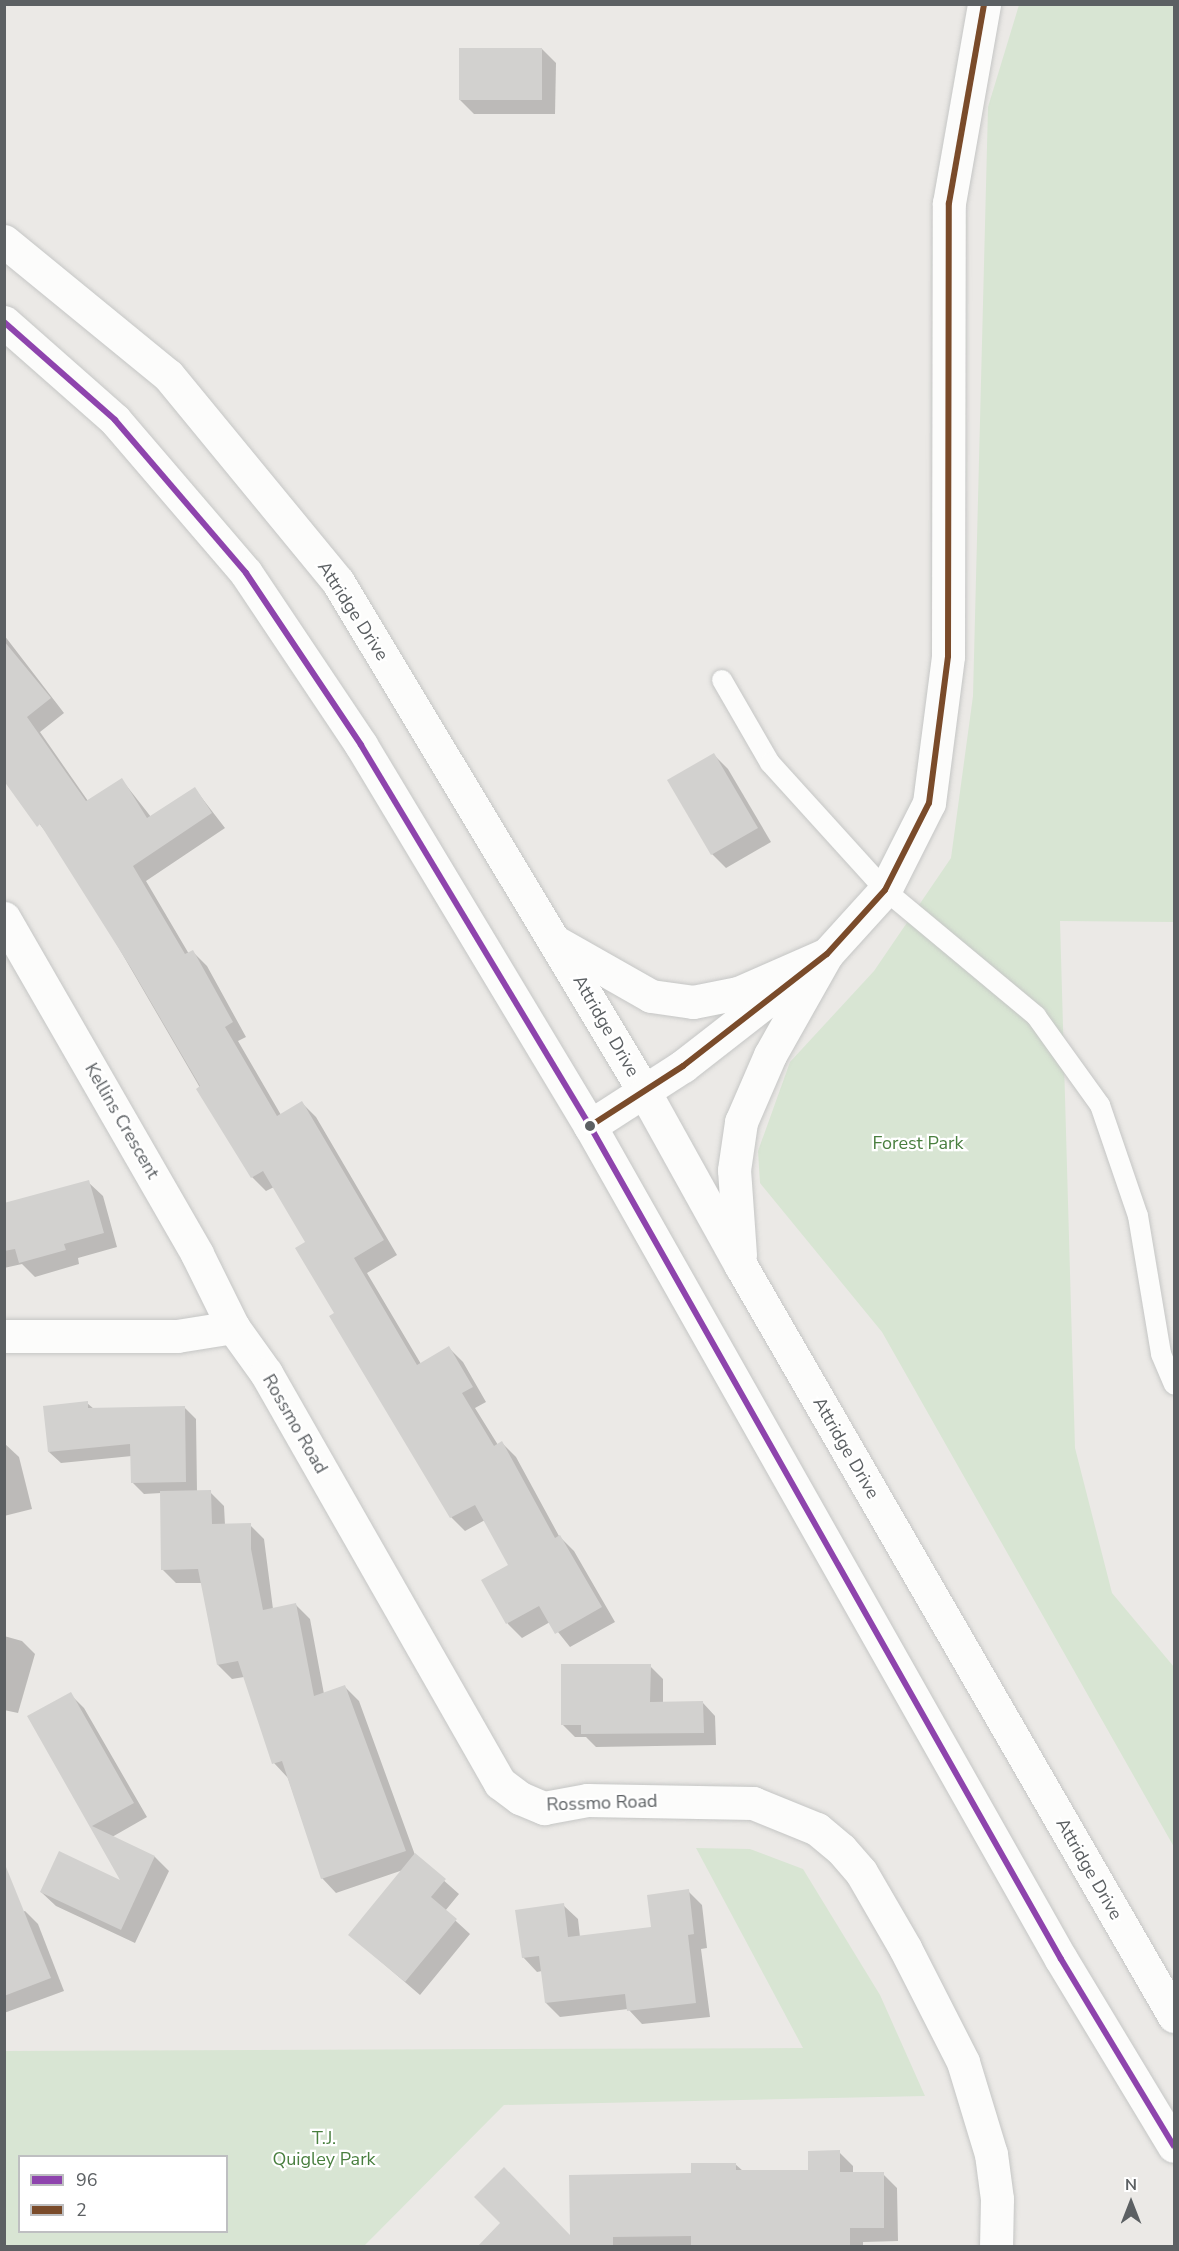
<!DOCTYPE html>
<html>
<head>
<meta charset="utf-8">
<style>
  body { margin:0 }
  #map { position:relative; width:1179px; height:2251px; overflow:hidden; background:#ebe9e6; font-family:"Nunito Sans",sans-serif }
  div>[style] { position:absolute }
  .green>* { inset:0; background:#d8e5d3 }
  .shadow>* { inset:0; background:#0003 }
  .building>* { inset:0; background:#d2d1cf }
  .roads { filter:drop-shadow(0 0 2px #c5c6c5) drop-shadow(0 0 2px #c5c6c5) }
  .service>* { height:20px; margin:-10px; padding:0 10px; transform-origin:10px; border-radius:10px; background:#fcfcfb }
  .minor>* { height:33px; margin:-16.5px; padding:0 16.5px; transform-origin:16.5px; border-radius:16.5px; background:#fcfcfb }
  .secondary>* { height:33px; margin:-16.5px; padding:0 16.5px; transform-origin:16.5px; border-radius:16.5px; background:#fcfcfb }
  .bus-1>* { height:6px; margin:-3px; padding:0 3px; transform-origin:3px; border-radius:3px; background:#8e44ad }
  .bus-2>* { height:6px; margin:-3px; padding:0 3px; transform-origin:3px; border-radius:3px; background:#7a4b2a }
  .dots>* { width:16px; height:16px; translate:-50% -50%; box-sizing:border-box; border:3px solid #fff; border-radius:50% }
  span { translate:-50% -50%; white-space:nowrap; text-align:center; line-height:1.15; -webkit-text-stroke:4.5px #fff; paint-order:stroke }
  .street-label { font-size:18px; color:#5c6063 }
  .park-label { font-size:18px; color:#497f3f }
  .frame { position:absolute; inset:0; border:6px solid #5c6063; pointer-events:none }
  .legend { position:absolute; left:18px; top:2155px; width:210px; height:78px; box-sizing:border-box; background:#fff; border:2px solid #bebfc1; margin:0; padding:8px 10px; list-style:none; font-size:18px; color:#5c6063 }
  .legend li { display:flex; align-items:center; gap:12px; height:30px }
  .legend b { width:30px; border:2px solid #bebfc1 }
  .north { position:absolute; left:1101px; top:2173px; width:60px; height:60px; -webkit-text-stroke:4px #fff; paint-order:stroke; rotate:0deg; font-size:16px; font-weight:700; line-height:24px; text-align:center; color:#5c6063 }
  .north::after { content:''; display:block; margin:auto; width:21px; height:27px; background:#5c6063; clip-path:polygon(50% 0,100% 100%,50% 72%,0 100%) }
</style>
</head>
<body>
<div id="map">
  <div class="green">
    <i style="clip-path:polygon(1019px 5px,1174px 5px,1174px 922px,1060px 921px,1075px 1448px,1112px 1593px,1174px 1667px,1174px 1847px,882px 1332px,760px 1183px,758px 1151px,790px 1062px,874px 971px,951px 858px,973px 696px,988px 107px)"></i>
    <i style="clip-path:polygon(evenodd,696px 1848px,750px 1849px,803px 1869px,880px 1995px,925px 2096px,504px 2105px,364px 2246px,5px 2246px,5px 2051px,803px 2048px,696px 1848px,20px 2156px,226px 2156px,226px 2232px,20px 2232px,20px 2156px)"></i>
  </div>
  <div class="shadow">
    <i style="clip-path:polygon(542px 49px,556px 63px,555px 114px,474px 114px,460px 100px)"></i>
    <i style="clip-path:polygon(4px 635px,64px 713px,40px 732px,88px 801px,122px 780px,151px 817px,195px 789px,225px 828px,146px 881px,189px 954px,193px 952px,207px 966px,246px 1037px,238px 1041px,281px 1115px,302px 1103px,316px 1117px,397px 1255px,367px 1273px,421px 1364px,449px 1348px,463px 1362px,486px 1402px,475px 1408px,498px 1445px,502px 1443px,516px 1457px,559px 1536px,574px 1551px,615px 1622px,570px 1647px,550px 1622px,522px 1638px,508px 1624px,483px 1581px,510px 1566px,485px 1520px,465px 1531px,451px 1517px,337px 1313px,307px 1243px,274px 1187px,266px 1191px,252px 1177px,95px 907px,52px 840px,4px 778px)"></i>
    <i style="clip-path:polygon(714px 755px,728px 769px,771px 842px,726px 868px,712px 854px,669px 781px)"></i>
    <i style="clip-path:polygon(88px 1182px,103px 1196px,117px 1247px,78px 1258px,79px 1264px,35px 1277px,22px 1264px,4px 1268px,4px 1205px)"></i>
    <i style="clip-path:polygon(87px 1403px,94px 1409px,184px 1407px,196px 1419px,197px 1492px,210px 1492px,224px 1506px,225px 1525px,250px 1525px,264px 1539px,273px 1609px,296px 1605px,310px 1619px,324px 1694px,345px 1687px,359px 1701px,415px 1855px,459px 1894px,445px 1911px,470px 1934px,420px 1995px,350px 1935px,403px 1870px,336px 1893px,322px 1878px,288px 1778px,274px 1763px,244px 1677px,232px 1679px,218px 1665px,202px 1583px,176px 1583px,162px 1569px,161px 1493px,144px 1494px,132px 1482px,132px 1456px,61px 1463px,49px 1452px)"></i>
    <i style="clip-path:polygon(4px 1443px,19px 1457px,32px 1509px,4px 1516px)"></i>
    <i style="clip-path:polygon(4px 1636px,22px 1641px,35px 1654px,18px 1713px,4px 1710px)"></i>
    <i style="clip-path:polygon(650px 1666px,663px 1679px,663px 1704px,703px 1703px,715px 1716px,716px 1745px,596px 1747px,586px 1737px,575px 1737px,562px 1724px)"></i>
    <i style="clip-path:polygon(70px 1694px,84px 1708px,147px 1817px,112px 1837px,155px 1857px,169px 1871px,135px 1943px,56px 1906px,41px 1892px,124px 1883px,29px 1717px)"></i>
    <i style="clip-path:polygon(688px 1891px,702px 1905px,707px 1948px,701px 1949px,710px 2017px,642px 2024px,628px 2009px,560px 2017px,546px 2003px,542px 1971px,537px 1972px,523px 1957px,563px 1905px,578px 1919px,580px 1937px,653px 1928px)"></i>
    <i style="clip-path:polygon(25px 1911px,38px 1924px,64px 1991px,4px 2013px,4px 1918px)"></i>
    <i style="clip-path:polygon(839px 2152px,853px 2166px,853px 2174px,883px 2174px,897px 2188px,898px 2241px,863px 2242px,863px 2246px,479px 2246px,572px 2238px,693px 2174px,735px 2164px,743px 2171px,810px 2171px)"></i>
  </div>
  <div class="building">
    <i style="clip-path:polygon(459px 48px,542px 48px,542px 100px,459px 100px)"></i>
    <i style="clip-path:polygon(4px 641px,51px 698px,27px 717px,86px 801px,122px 778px,147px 818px,195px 787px,212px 813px,133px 866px,185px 954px,193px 950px,233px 1022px,225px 1027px,277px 1116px,302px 1101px,384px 1240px,354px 1258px,417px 1365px,449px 1346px,473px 1387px,462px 1393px,494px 1446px,502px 1441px,555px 1538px,560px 1535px,602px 1607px,555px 1634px,539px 1606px,506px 1624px,481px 1580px,508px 1565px,475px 1505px,450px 1518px,329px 1316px,334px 1313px,295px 1248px,305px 1242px,263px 1171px,251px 1178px,196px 1089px,200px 1086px,131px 968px,40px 824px,37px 827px,4px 781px)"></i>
    <i style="clip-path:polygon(714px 753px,758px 828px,711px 855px,667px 780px)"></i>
    <i style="clip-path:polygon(89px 1180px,104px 1233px,64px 1244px,66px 1250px,19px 1263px,15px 1249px,4px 1251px,4px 1203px)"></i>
    <i style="clip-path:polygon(88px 1401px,88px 1408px,185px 1406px,186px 1482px,131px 1483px,130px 1444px,48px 1452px,43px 1406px)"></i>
    <i style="clip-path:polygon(211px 1490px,212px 1524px,251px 1523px,251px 1549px,263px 1610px,296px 1603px,314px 1696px,345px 1685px,406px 1851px,321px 1879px,282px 1761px,272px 1764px,238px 1661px,217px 1665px,198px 1569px,161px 1570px,160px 1491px)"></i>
    <i style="clip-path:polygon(561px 1664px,651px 1664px,650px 1702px,703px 1701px,704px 1733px,581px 1734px,581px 1725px,561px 1725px)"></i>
    <i style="clip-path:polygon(71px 1692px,134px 1803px,92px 1826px,155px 1856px,121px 1930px,40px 1892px,59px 1851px,120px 1880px,27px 1716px)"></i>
    <i style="clip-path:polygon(415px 1853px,446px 1879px,431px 1897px,457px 1919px,405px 1982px,348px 1935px)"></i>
    <i style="clip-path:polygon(4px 1862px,51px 1978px,4px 1996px)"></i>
    <i style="clip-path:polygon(689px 1889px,694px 1934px,688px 1935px,696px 2003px,627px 2011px,625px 1994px,545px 2003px,539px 1956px,522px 1958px,515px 1910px,564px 1903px,568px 1937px,651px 1927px,647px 1895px)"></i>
    <i style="clip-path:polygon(840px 2150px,840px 2172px,884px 2172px,884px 2228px,850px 2228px,850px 2247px,691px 2247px,691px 2236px,613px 2237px,613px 2247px,477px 2247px,500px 2223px,474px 2197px,504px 2167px,570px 2235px,569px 2175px,691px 2173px,691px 2163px,736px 2163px,736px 2170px,808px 2170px,808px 2151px)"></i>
  </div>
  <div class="roads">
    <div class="service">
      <i style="left:722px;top:680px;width:96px;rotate:60deg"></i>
      <i style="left:770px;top:763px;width:171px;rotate:47.8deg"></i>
      <i style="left:885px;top:890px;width:197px;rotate:39.8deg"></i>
      <i style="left:1036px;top:1016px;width:110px;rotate:54.3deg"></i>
      <i style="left:1100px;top:1105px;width:117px;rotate:71.1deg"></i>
      <i style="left:1138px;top:1216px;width:140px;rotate:80.5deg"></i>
      <i style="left:1161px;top:1354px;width:33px;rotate:67deg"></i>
    </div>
    <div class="minor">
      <i style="left:4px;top:918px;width:387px;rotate:60.1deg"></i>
      <i style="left:197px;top:1254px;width:81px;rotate:63.7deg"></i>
      <i style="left:233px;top:1327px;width:57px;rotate:54.3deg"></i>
      <i style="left:266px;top:1373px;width:472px;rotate:60.3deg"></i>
      <i style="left:500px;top:1783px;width:25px;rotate:37deg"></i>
      <i style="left:520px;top:1798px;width:26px;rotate:23deg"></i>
      <i style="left:544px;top:1808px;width:44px;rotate:-10.5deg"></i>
      <i style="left:587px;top:1800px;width:166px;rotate:1deg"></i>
      <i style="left:753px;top:1803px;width:69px;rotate:22.1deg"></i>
      <i style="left:817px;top:1829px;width:31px;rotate:40deg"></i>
      <i style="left:841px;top:1849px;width:30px;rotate:49deg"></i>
      <i style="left:861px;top:1872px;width:88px;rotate:59.9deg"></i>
      <i style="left:905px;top:1948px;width:128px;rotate:63deg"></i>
      <i style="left:963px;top:2062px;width:96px;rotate:73.1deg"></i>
      <i style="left:991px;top:2154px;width:45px;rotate:82.4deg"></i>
      <i style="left:997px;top:2199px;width:47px;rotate:91.2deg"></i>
      <i style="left:590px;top:1126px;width:111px;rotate:-32.8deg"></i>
      <i style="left:683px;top:1066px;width:182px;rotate:-37.9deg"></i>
      <i style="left:827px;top:954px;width:86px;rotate:-47.8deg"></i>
      <i style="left:885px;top:890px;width:97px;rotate:-63.2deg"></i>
      <i style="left:929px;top:803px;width:148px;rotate:-82.6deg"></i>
      <i style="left:948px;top:656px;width:453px;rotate:-89.9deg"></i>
      <i style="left:949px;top:203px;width:202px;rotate:-80deg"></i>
      <i style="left:4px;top:1336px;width:173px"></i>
      <i style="left:177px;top:1336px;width:57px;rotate:-9.1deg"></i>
    </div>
    <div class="secondary">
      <i style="left:4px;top:241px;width:212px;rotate:39.3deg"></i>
      <i style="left:168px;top:375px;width:268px;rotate:50.6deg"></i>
      <i style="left:338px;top:582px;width:596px;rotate:59deg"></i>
      <i style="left:645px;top:1093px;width:198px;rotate:61deg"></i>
      <i style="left:741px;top:1266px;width:866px;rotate:60deg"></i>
      <i style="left:4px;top:322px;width:148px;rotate:41.4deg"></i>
      <i style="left:115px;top:420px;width:201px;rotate:49.4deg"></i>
      <i style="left:246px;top:573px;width:207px;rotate:56.2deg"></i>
      <i style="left:361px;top:745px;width:445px;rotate:59deg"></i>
      <i style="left:590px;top:1126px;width:957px;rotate:60.52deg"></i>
      <i style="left:1061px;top:1959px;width:218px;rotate:58.9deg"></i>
      <i style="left:556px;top:942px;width:109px;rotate:29.6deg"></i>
      <i style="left:651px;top:996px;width:42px;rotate:8.1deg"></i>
      <i style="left:693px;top:1002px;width:46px;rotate:-11.3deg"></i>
      <i style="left:738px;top:993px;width:97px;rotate:-23.7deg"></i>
      <i style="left:740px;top:1255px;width:85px;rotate:-94deg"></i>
      <i style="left:734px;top:1170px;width:49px;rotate:-81.7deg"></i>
      <i style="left:741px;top:1122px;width:73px;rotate:-66.6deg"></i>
      <i style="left:770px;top:1055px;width:116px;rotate:-60.6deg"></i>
    </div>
  </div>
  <div class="bus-1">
    <i style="left:4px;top:322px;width:148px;rotate:41.4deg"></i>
    <i style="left:115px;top:420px;width:201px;rotate:49.4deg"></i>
    <i style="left:246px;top:573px;width:207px;rotate:56.2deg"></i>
    <i style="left:361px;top:745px;width:445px;rotate:59deg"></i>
    <i style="left:590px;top:1126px;width:957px;rotate:60.52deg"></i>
    <i style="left:1061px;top:1959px;width:218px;rotate:58.9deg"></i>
  </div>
  <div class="bus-2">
    <i style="left:590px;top:1126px;width:111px;rotate:-32.8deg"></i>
    <i style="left:683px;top:1066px;width:182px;rotate:-37.9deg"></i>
    <i style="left:827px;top:954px;width:86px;rotate:-47.8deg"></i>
    <i style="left:885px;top:890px;width:97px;rotate:-63.2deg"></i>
    <i style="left:929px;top:803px;width:148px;rotate:-82.6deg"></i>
    <i style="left:948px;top:656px;width:453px;rotate:-89.9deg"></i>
    <i style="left:949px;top:203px;width:202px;rotate:-80deg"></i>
  </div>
  <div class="dots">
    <i style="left:590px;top:1126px;background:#5c6063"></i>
  </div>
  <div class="street-label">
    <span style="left:353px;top:611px;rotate:57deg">Attridge Drive</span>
    <span style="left:606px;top:1026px;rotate:60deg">Attridge Drive</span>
    <span style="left:122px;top:1121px;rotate:60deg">Kellins Crescent</span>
    <span style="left:295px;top:1424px;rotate:60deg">Rossmo Road</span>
    <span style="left:846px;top:1448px;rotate:60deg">Attridge Drive</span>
    <span style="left:602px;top:1803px;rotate:-2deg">Rossmo Road</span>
    <span style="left:1089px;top:1869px;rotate:60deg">Attridge Drive</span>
  </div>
  <div class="park-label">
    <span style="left:918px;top:1143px">Forest Park</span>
    <span style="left:324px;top:2149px">T.J.<br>Quigley Park</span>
  </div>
  <div class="frame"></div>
  <ul class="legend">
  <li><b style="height:8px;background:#8e44ad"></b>96</li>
  <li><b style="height:8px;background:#7a4b2a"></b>2</li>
  </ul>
  <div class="north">N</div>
</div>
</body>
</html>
